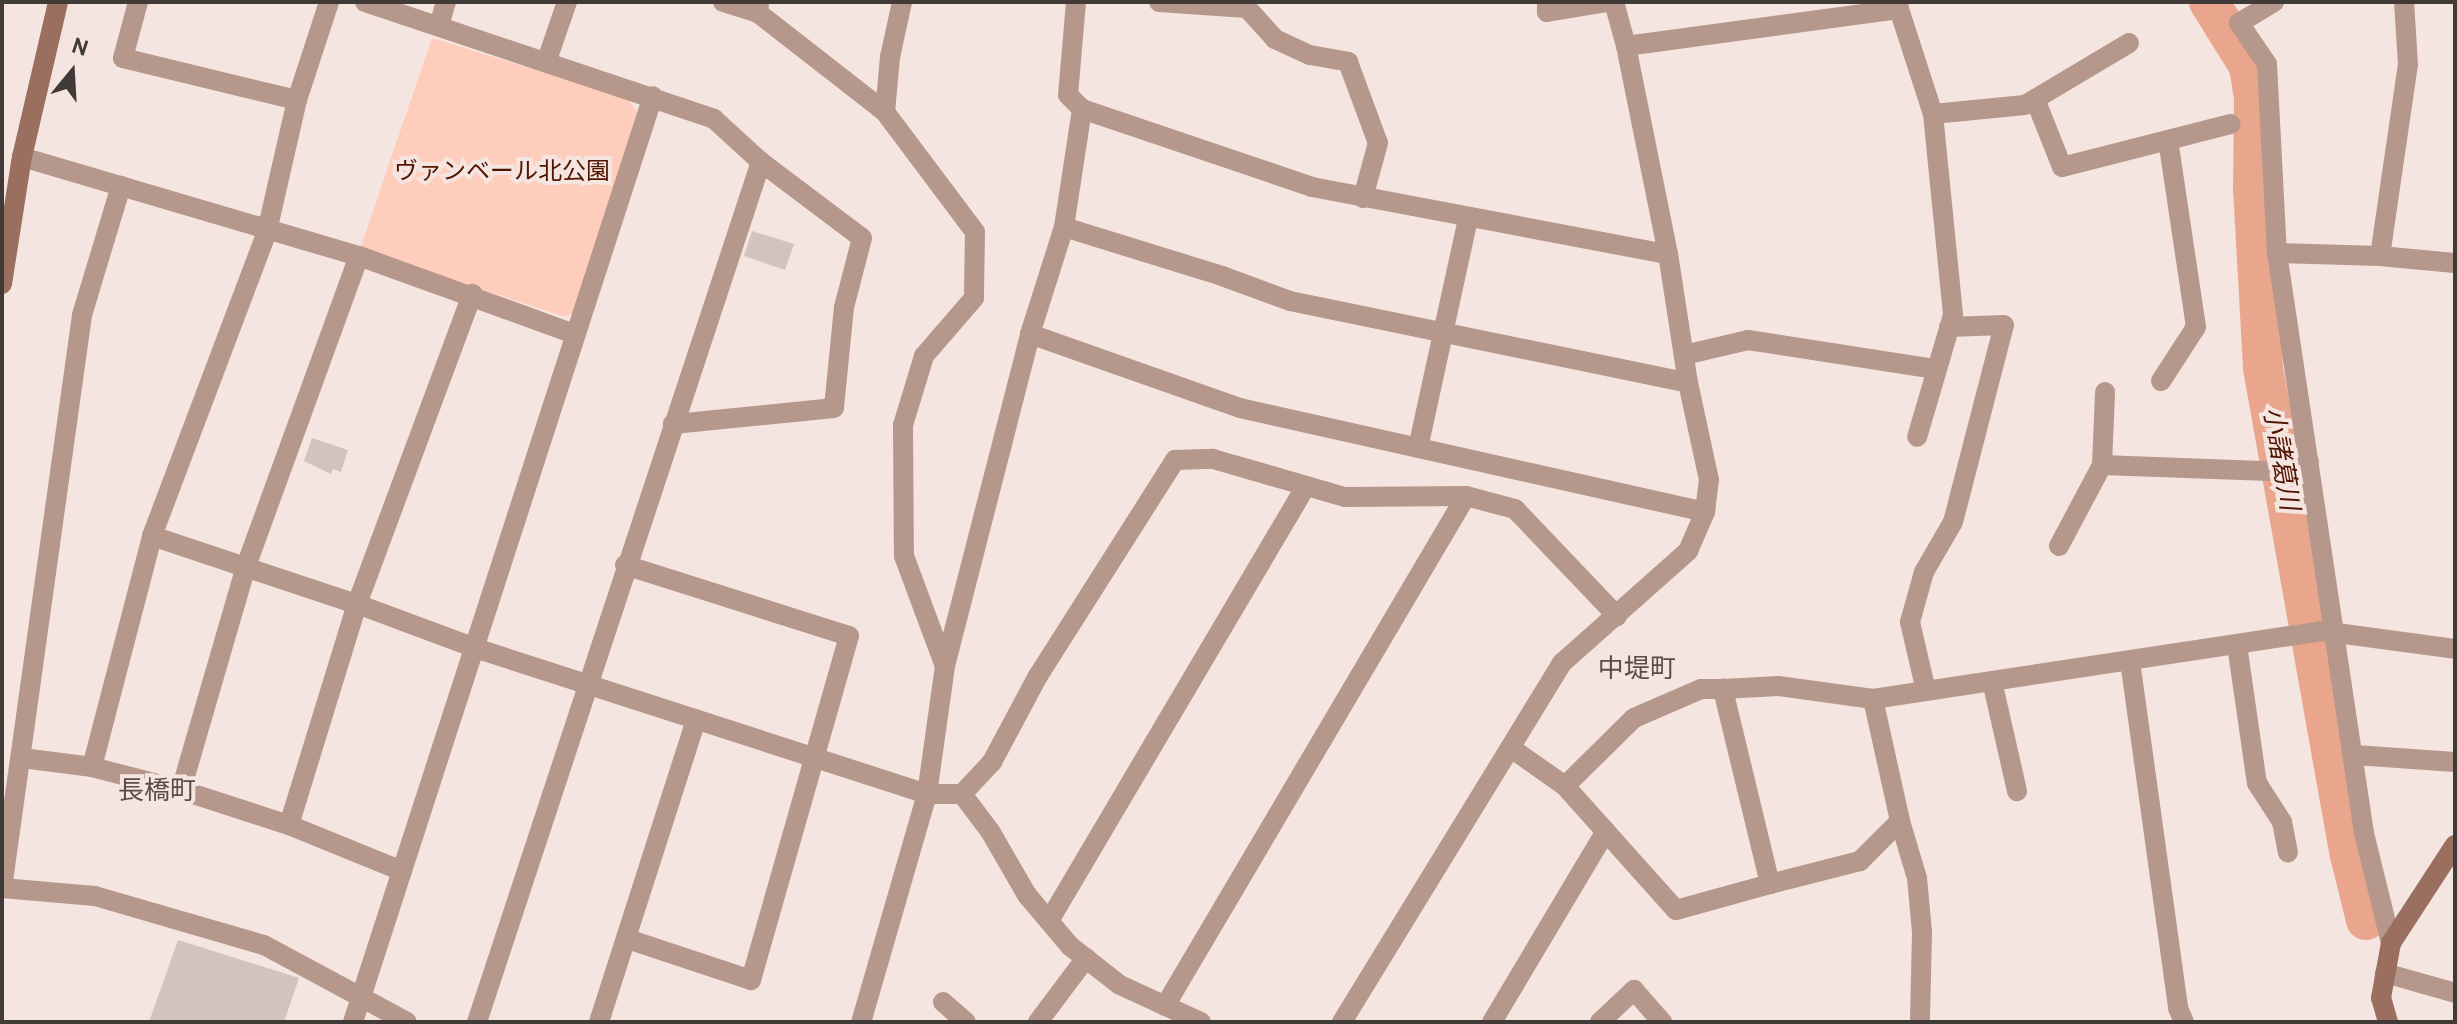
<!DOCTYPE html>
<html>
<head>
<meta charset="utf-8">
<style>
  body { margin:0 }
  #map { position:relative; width:2457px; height:1024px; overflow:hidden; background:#f5e5e0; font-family:Overpass,"Noto Sans JP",sans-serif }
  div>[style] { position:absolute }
  .green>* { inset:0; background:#ffcdbb }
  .river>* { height:40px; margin:-20px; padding:0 20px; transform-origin:20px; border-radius:20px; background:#eaa58d }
  .building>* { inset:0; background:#d2c3be }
  .street>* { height:20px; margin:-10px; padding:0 10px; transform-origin:10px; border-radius:10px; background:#b6978c }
  .secondary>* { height:20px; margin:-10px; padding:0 10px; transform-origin:10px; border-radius:10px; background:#9b6f60 }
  span { translate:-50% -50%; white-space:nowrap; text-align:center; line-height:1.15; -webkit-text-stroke:8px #f5e5e0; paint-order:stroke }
  .park-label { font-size:24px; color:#511500 }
  .water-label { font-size:26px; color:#501400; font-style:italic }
  .neighbourhood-label { font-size:26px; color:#5a4d49 }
  .frame { position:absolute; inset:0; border:4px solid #413b38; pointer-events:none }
  .north { position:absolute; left:32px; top:32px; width:80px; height:80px; -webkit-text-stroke:6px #f5e5e0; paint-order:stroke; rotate:18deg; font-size:22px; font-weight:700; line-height:32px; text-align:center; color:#413b38 }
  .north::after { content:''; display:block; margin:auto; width:28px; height:36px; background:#413b38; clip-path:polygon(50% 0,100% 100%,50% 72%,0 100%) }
</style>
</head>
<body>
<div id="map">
  <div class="green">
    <i style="clip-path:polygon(432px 38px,627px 98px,637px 112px,576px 311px,565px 317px,360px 249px)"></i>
  </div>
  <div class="river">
    <i style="left:2209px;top:2px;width:75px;rotate:58deg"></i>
    <i style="left:2249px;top:66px;width:33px;rotate:81deg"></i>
    <i style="left:2254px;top:99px;width:89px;rotate:90.6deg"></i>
    <i style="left:2253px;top:188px;width:180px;rotate:86.8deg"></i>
    <i style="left:2263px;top:368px;width:495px;rotate:79.9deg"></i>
    <i style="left:2350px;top:855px;width:67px;rotate:76.2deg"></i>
  </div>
  <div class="building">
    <i style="clip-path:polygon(752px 231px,794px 244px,785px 270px,744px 256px)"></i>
    <i style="clip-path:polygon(312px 438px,348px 450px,341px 472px,333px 469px,331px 474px,304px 461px)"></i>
    <i style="clip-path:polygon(178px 940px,299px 978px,284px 1022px,149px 1022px)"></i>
  </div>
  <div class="street">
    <i style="left:138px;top:2px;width:58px;rotate:105deg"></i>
    <i style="left:123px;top:58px;width:179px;rotate:13.6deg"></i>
    <i style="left:365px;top:2px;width:368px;rotate:18.5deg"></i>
    <i style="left:714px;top:119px;width:64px;rotate:42.5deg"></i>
    <i style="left:761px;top:162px;width:126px;rotate:37deg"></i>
    <i style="left:862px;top:238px;width:71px;rotate:104.6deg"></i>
    <i style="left:844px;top:307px;width:101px;rotate:95.7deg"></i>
    <i style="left:834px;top:408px;width:162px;rotate:174.3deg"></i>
    <i style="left:723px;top:2px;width:37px;rotate:17deg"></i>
    <i style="left:759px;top:2px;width:11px;rotate:95deg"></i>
    <i style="left:758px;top:13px;width:161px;rotate:37.9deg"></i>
    <i style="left:885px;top:112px;width:150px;rotate:53.1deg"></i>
    <i style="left:975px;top:232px;width:66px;rotate:90.9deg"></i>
    <i style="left:974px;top:298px;width:77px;rotate:130.8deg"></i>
    <i style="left:924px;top:356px;width:72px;rotate:106.9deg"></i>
    <i style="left:903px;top:425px;width:131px;rotate:89.6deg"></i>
    <i style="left:904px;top:556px;width:117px;rotate:69.6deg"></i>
    <i style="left:945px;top:666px;width:129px;rotate:98deg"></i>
    <i style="left:927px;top:794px;width:237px;rotate:106.1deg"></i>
    <i style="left:1076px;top:2px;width:93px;rotate:94.9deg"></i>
    <i style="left:1068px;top:95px;width:20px;rotate:45deg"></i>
    <i style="left:1082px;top:109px;width:243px;rotate:18.7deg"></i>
    <i style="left:1312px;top:187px;width:362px;rotate:10.7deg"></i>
    <i style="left:1159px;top:2px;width:88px;rotate:3.9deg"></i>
    <i style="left:1247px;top:8px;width:6px;rotate:-90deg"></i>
    <i style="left:1547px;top:2px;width:10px;rotate:90deg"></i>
    <i style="left:1547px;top:12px;width:61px;rotate:-9.5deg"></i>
    <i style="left:1614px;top:2px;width:46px;rotate:74.7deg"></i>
    <i style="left:2274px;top:2px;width:41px;rotate:149deg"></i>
    <i style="left:2239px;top:23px;width:50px;rotate:55.7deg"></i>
    <i style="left:2267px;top:64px;width:189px;rotate:87deg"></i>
    <i style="left:1247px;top:8px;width:42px;rotate:47.9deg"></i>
    <i style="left:1275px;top:39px;width:38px;rotate:25deg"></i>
    <i style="left:1310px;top:55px;width:39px;rotate:10deg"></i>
    <i style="left:1348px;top:62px;width:86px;rotate:69.7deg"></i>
    <i style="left:1378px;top:143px;width:57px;rotate:105.3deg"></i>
    <i style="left:1899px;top:9px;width:110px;rotate:72.1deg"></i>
    <i style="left:1933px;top:114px;width:202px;rotate:84.3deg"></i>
    <i style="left:1953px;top:315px;width:127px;rotate:106.4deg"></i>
    <i style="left:439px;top:26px;width:25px;rotate:-74deg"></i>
    <i style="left:547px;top:60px;width:61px;rotate:-71deg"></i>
    <i style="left:2035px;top:99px;width:73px;rotate:68.3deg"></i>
    <i style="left:2062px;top:167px;width:174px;rotate:-14.3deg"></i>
    <i style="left:885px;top:112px;width:55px;rotate:-84.8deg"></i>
    <i style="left:890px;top:57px;width:56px;rotate:-77.7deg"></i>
    <i style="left:1933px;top:114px;width:92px;rotate:-5.6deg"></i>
    <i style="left:2025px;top:105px;width:121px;rotate:-30.8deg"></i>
    <i style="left:22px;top:157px;width:351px;rotate:16.4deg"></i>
    <i style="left:359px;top:256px;width:230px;rotate:19.9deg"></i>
    <i style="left:1064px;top:227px;width:165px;rotate:17.2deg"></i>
    <i style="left:1222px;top:276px;width:72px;rotate:20.2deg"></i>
    <i style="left:1290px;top:301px;width:406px;rotate:11.6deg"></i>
    <i style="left:2380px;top:256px;width:193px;rotate:-81.7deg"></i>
    <i style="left:2408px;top:65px;width:63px;rotate:-93.6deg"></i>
    <i style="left:1030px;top:334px;width:223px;rotate:19.4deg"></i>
    <i style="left:1240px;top:408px;width:476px;rotate:12.6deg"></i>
    <i style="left:1684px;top:355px;width:66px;rotate:-13.2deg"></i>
    <i style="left:1748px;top:340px;width:190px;rotate:8.8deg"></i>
    <i style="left:2161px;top:381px;width:64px;rotate:-57.1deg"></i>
    <i style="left:2196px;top:327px;width:189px;rotate:-98.5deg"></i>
    <i style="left:1418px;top:448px;width:235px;rotate:-77.7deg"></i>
    <i style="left:2102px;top:465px;width:73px;rotate:-87.6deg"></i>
    <i style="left:152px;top:536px;width:216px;rotate:18.4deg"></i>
    <i style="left:357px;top:604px;width:126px;rotate:20.4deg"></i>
    <i style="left:475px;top:648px;width:475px;rotate:17.9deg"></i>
    <i style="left:927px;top:794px;width:35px"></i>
    <i style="left:962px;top:794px;width:44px;rotate:-46.8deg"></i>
    <i style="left:992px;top:762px;width:98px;rotate:-61.9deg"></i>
    <i style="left:1038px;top:676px;width:256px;rotate:-57.6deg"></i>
    <i style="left:1175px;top:460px;width:38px;rotate:-2deg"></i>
    <i style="left:1213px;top:459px;width:137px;rotate:16.1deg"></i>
    <i style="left:1345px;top:497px;width:121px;rotate:-0.5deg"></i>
    <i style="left:1466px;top:496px;width:51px;rotate:14.9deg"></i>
    <i style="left:1515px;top:509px;width:148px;rotate:46.4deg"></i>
    <i style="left:2059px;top:546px;width:92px;rotate:-62deg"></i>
    <i style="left:2102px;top:465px;width:167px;rotate:2.1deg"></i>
    <i style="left:2269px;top:471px;width:41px;rotate:-14deg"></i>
    <i style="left:625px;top:565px;width:235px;rotate:17.6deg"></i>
    <i style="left:849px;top:636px;width:358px;rotate:105.9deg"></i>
    <i style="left:751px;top:980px;width:130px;rotate:-161.6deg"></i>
    <i style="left:2237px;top:645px;width:139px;rotate:81.8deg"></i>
    <i style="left:2257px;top:783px;width:46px;rotate:57.3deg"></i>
    <i style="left:2282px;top:822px;width:31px;rotate:79deg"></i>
    <i style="left:2130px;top:661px;width:350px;rotate:82.1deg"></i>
    <i style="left:2178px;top:1008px;width:15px;rotate:67deg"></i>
    <i style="left:945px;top:666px;width:343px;rotate:-75.6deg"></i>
    <i style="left:1030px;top:334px;width:112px;rotate:-72.4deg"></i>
    <i style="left:1064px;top:227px;width:119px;rotate:-81.3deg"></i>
    <i style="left:1992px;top:681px;width:113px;rotate:77.2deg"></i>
    <i style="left:1926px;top:691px;width:71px;rotate:-103.1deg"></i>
    <i style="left:1910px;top:622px;width:52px;rotate:-74.4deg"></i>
    <i style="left:1924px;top:572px;width:58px;rotate:-59.9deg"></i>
    <i style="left:1953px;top:522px;width:203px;rotate:-75.5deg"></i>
    <i style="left:2004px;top:325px;width:55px;rotate:177.9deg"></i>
    <i style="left:1873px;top:699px;width:125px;rotate:77.5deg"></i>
    <i style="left:1900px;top:821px;width:59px;rotate:73.4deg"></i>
    <i style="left:1917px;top:878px;width:54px;rotate:84.7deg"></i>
    <i style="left:1922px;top:932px;width:90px;rotate:91.3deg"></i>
    <i style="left:1511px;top:748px;width:66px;rotate:35.1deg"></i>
    <i style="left:1565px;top:786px;width:97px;rotate:-44.6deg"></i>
    <i style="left:1634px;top:718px;width:73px;rotate:-23.4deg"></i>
    <i style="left:1701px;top:689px;width:22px"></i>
    <i style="left:2355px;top:755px;width:100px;rotate:4deg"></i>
    <i style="left:22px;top:758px;width:71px;rotate:7.3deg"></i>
    <i style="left:92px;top:767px;width:92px;rotate:14.5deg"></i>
    <i style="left:181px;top:790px;width:114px;rotate:18deg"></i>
    <i style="left:289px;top:825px;width:122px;rotate:22.2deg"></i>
    <i style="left:92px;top:767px;width:239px;rotate:-75.4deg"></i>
    <i style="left:152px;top:536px;width:326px;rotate:-69.3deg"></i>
    <i style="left:267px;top:231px;width:134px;rotate:-77.1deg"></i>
    <i style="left:297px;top:100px;width:103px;rotate:-71.9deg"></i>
    <i style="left:1565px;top:786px;width:166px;rotate:48.2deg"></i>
    <i style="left:1676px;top:910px;width:98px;rotate:-15.5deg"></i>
    <i style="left:181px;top:790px;width:230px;rotate:-73.8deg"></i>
    <i style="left:245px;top:569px;width:333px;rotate:-70deg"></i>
    <i style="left:962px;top:794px;width:46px;rotate:52.9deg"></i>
    <i style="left:990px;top:831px;width:74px;rotate:60deg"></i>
    <i style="left:1027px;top:895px;width:67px;rotate:49.9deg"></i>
    <i style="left:1070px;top:946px;width:63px;rotate:38deg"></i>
    <i style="left:1120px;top:985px;width:89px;rotate:24.6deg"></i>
    <i style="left:1900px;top:821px;width:57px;rotate:135deg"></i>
    <i style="left:1860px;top:861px;width:93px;rotate:165.7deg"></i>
    <i style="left:1770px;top:884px;width:201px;rotate:-103.6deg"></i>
    <i style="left:1723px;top:689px;width:55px;rotate:-3.1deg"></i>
    <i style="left:1778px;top:686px;width:96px;rotate:7.8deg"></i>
    <i style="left:1873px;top:699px;width:454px;rotate:-8.6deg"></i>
    <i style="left:2322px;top:631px;width:134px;rotate:7.7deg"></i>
    <i style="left:289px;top:825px;width:231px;rotate:-72.9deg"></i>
    <i style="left:357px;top:604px;width:331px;rotate:-69.6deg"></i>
    <i style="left:2px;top:888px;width:579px;rotate:-82.05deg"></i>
    <i style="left:82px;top:315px;width:135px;rotate:-73.2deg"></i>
    <i style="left:2px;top:888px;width:93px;rotate:4.9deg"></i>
    <i style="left:95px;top:896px;width:176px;rotate:16.2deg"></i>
    <i style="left:264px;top:945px;width:162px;rotate:28.3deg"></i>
    <i style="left:1049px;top:921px;width:505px;rotate:-59.43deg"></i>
    <i style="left:2391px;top:943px;width:113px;rotate:-103.8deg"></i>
    <i style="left:2364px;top:833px;width:586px;rotate:-98.53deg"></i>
    <i style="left:2277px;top:253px;width:103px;rotate:1.7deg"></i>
    <i style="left:2380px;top:256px;width:75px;rotate:5.3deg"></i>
    <i style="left:2385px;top:973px;width:73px;rotate:15.9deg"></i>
    <i style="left:943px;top:1002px;width:30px;rotate:41deg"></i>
    <i style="left:1165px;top:1006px;width:592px;rotate:-59.45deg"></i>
    <i style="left:353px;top:1022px;width:973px;rotate:-72.05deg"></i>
    <i style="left:477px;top:1022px;width:906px;rotate:-71.73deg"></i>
    <i style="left:599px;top:1022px;width:318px;rotate:-72.2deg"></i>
    <i style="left:1038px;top:1022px;width:80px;rotate:-53.1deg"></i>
    <i style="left:1342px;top:1022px;width:421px;rotate:-58.5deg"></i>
    <i style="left:1562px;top:663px;width:169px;rotate:-41.6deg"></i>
    <i style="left:1688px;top:551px;width:43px;rotate:-66.4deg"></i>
    <i style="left:1705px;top:512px;width:32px;rotate:-83deg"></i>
    <i style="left:1709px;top:480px;width:99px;rotate:-102.2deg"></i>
    <i style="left:1688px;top:383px;width:131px;rotate:-98.8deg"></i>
    <i style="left:1668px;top:254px;width:212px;rotate:-101.4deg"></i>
    <i style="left:1626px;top:46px;width:275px;rotate:-7.7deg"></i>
    <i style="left:1899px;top:9px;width:7px;rotate:-98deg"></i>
    <i style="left:1492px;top:1022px;width:222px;rotate:-59.2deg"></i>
    <i style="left:1600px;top:1022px;width:47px;rotate:-43.3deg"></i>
    <i style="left:1634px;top:990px;width:43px;rotate:48.8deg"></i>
  </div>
  <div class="secondary">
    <i style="left:2px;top:284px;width:129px;rotate:-81.1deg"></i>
    <i style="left:22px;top:157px;width:159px;rotate:-76.9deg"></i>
    <i style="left:2388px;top:1022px;width:25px;rotate:-106deg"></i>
    <i style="left:2381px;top:998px;width:56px;rotate:-79.7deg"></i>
    <i style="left:2391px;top:943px;width:117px;rotate:-56.9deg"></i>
  </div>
  <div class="park-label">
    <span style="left:502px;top:174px">ヴァンベール北公園</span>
  </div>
  <div class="water-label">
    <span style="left:2279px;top:459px;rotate:80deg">小諸葛川</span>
  </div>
  <div class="neighbourhood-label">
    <span style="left:1637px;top:671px">中堤町</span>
    <span style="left:157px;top:793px">長橋町</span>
  </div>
  <div class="frame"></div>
  <div class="north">N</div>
</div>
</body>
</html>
